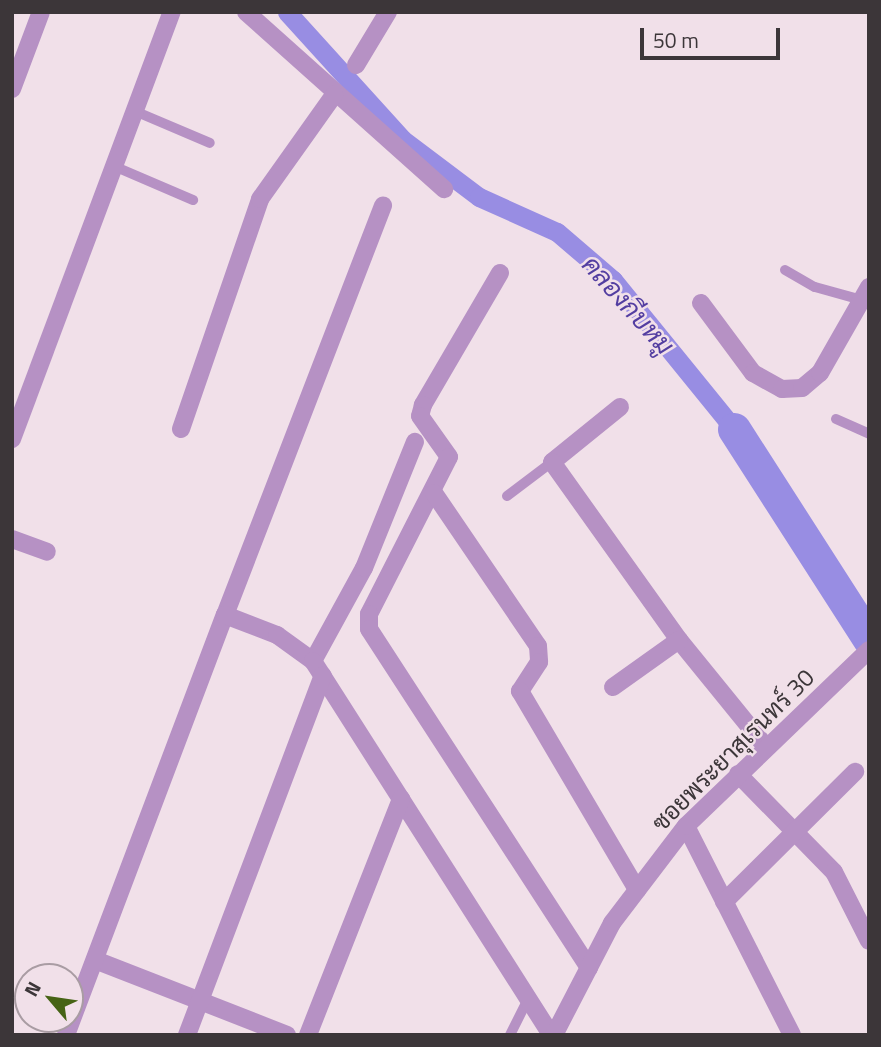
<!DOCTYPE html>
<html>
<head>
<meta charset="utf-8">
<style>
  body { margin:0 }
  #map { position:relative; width:881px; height:1047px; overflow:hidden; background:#f1e0e9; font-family:"Titillium Web",Sarabun,sans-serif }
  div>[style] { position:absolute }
  .canal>* { height:19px; margin:-9.5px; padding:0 9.5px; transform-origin:9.5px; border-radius:9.5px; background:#988de3 }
  .river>* { height:33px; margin:-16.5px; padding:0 16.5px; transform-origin:16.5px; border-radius:16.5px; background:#988de3 }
  .service>* { height:10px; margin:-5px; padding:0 5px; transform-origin:5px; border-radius:5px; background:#b691c4 }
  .minor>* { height:18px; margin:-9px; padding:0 9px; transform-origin:9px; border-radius:9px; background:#b691c4 }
  .tertiary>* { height:18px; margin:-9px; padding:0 9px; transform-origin:9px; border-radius:9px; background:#b691c4 }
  span { translate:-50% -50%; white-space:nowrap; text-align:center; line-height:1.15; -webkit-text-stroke:5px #f1e0e9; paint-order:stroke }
  .street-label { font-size:24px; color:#3c3639 }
  .water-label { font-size:26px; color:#533ea1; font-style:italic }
  .frame { position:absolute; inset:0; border:14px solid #3c3639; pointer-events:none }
  .north { position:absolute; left:14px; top:963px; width:70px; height:70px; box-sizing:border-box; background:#f1e0e9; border:2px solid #a99ca3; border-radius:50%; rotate:299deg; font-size:19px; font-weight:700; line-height:28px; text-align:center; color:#3c3639 }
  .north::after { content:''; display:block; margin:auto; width:24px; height:32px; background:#466315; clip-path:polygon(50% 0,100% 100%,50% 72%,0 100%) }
  .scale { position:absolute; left:640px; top:28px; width:140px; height:32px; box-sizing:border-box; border:4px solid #3c3639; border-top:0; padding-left:9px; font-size:21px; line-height:24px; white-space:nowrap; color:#3c3639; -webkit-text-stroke:5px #f1e0e9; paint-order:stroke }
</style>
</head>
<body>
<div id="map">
  <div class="canal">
    <i style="left:287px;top:12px;width:171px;rotate:47.8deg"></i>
    <i style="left:402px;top:139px;width:96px;rotate:37deg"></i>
    <i style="left:479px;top:197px;width:85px;rotate:24.2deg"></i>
    <i style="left:557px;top:232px;width:74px;rotate:40.6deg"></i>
    <i style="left:613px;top:280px;width:192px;rotate:50.9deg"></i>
  </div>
  <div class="river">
    <i style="left:734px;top:429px;width:250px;rotate:57.3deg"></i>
  </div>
  <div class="service">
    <i style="left:137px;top:112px;width:79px;rotate:23deg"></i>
    <i style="left:116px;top:167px;width:84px;rotate:23.2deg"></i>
    <i style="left:785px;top:270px;width:34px;rotate:30deg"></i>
    <i style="left:815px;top:287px;width:49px;rotate:15.5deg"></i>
    <i style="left:836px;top:419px;width:36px;rotate:24deg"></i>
    <i style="left:507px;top:496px;width:56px;rotate:-37.1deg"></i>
    <i style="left:510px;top:1035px;width:40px;rotate:-63.4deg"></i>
  </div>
  <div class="minor">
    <i style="left:246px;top:12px;width:266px;rotate:41.8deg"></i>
    <i style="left:356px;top:65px;width:62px;rotate:-58.9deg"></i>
    <i style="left:12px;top:89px;width:82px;rotate:-69.4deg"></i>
    <i style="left:500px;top:273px;width:153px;rotate:120.3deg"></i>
    <i style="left:423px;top:405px;width:11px;rotate:105deg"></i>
    <i style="left:420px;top:416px;width:50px;rotate:54.7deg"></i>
    <i style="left:449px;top:457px;width:176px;rotate:117deg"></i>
    <i style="left:369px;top:614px;width:15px;rotate:90deg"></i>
    <i style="left:369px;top:629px;width:404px;rotate:57deg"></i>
    <i style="left:701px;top:303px;width:87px;rotate:53.4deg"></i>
    <i style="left:753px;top:373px;width:33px;rotate:29deg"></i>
    <i style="left:782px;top:389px;width:20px;rotate:-3deg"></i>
    <i style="left:802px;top:388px;width:23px;rotate:-40deg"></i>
    <i style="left:820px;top:373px;width:99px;rotate:-60.3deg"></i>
    <i style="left:620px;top:407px;width:87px;rotate:141deg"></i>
    <i style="left:552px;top:462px;width:219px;rotate:54.5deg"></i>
    <i style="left:679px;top:640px;width:138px;rotate:50.9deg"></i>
    <i style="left:181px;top:429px;width:243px;rotate:-71deg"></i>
    <i style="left:260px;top:199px;width:128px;rotate:-54.6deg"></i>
    <i style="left:12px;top:439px;width:456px;rotate:-69.5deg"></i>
    <i style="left:434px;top:493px;width:185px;rotate:55.8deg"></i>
    <i style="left:538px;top:646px;width:16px;rotate:86deg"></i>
    <i style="left:539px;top:662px;width:35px;rotate:123deg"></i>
    <i style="left:520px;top:691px;width:231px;rotate:59.5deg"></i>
    <i style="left:12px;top:539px;width:37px;rotate:20deg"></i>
    <i style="left:225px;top:615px;width:439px;rotate:-68.9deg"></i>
    <i style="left:313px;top:661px;width:106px;rotate:-61.3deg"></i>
    <i style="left:364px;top:568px;width:136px;rotate:-68deg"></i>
    <i style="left:613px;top:687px;width:81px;rotate:-35.5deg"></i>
    <i style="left:738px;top:774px;width:137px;rotate:45.6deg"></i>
    <i style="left:834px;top:872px;width:77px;rotate:63.1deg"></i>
    <i style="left:686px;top:826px;width:234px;rotate:63.1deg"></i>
    <i style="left:724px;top:902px;width:185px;rotate:-44.8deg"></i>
    <i style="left:95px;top:960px;width:206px;rotate:21.3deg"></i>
    <i style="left:66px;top:1035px;width:449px;rotate:-69.3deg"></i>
    <i style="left:225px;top:615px;width:56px;rotate:21deg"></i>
    <i style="left:277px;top:635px;width:44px;rotate:35.8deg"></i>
    <i style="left:313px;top:661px;width:443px;rotate:57.5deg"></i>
    <i style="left:187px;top:1035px;width:384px;rotate:-69.3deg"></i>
    <i style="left:308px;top:1035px;width:254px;rotate:-68.5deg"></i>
  </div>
  <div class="tertiary">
    <i style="left:554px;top:1035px;width:126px;rotate:-62.6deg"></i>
    <i style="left:612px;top:923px;width:122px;rotate:-52.7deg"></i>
    <i style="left:686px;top:826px;width:254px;rotate:-43.9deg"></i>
  </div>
  <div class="street-label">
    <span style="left:733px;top:750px;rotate:-45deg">ซอยพระยาสุเรนทร์ 30</span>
  </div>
  <div class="water-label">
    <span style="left:628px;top:305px;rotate:48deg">คลองกีบหมู</span>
  </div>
  <div class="frame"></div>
  <div class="north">N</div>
  <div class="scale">50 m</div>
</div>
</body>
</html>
